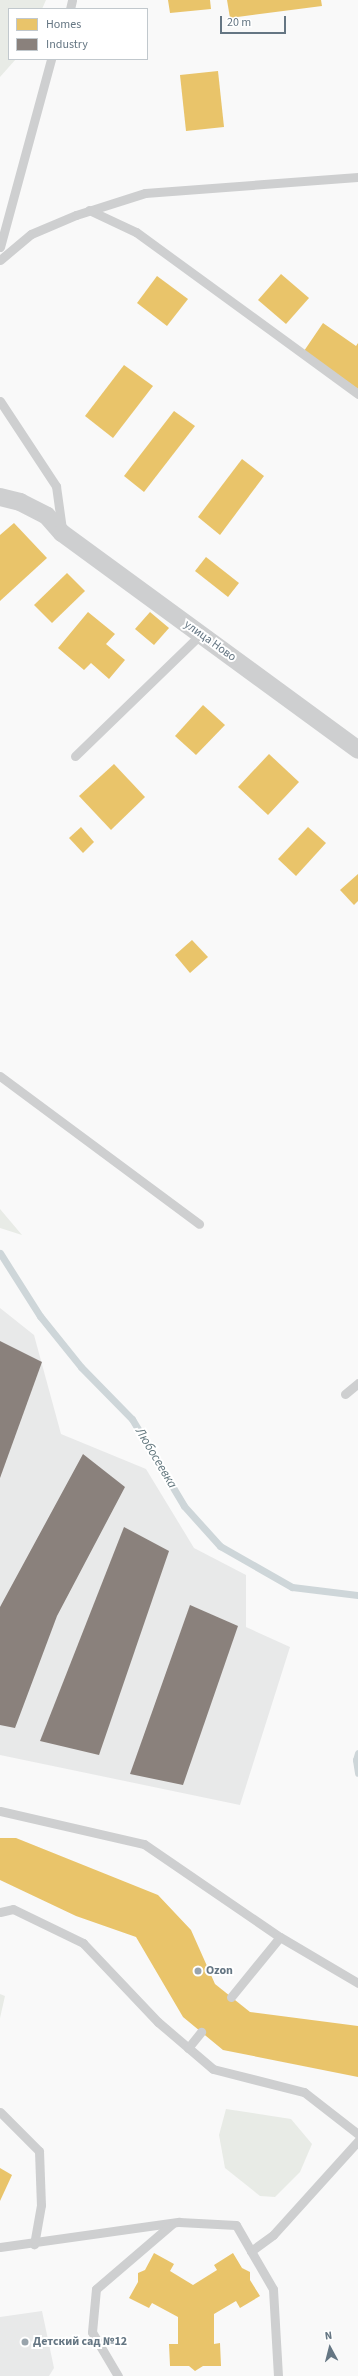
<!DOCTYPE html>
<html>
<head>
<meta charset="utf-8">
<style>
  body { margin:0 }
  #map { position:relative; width:358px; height:2376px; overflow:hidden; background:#f9f9f9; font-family:"Source Sans 3",sans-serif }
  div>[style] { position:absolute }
  .built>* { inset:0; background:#e8e9e9 }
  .green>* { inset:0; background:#e8ebe6 }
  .homes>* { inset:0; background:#e9c46a }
  .industry>* { inset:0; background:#8a817c }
  .stream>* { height:7px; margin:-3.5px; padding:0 3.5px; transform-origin:3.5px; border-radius:3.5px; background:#ced6d9 }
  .service>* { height:9px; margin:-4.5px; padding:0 4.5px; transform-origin:4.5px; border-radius:4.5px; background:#cecfd0 }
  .minor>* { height:18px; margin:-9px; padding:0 9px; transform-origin:9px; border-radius:9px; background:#cecfd0 }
  .dots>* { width:11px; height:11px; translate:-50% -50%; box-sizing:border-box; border:2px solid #fff; border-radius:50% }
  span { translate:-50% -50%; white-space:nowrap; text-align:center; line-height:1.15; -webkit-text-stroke:4px #fff; paint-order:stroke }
  .street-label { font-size:12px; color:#657683 }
  .poi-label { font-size:12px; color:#657683; font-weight:700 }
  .left { translate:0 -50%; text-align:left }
  .water-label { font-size:13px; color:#60757c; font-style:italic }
  .legend { position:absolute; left:8px; top:8px; width:140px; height:52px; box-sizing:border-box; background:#fff; border:1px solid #c1c8cd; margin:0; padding:5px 7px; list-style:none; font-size:12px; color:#657683 }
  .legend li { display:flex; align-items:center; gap:8px; height:20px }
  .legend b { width:20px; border:1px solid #c1c8cd }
  .north { position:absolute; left:310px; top:2328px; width:40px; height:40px; -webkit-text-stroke:3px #fff; paint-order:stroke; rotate:353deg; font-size:11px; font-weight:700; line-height:16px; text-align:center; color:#657683 }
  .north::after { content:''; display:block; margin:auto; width:14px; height:18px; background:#657683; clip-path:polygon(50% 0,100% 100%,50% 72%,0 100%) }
  .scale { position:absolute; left:220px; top:16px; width:66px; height:18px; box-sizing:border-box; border:2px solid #657683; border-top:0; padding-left:5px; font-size:12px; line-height:14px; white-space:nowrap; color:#657683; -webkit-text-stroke:3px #fff; paint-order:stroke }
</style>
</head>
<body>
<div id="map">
  <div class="built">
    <i style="clip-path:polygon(0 1308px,34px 1335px,61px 1434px,146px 1469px,194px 1548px,246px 1575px,246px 1627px,290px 1647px,240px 1805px,0 1755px)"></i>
    <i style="clip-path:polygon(42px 2311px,54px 2368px,49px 2376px,0 2376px,0 2317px)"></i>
  </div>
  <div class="green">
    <i style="clip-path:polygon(0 0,46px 0,42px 9px,9px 9px,9px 59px,16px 59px,0 77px)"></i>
    <i style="clip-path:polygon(0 1208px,0 1209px,22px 1235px,0 1228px)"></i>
    <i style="clip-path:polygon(0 1994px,5px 1996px,0 2018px)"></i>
    <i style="clip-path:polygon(226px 2109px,291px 2119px,312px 2144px,300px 2172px,275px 2197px,260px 2196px,225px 2168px,219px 2135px)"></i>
  </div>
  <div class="homes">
    <i style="clip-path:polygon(168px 0,210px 0,211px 9px,170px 13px)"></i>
    <i style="clip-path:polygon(227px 0,321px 0,322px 6px,230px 18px)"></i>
    <i style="clip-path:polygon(218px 71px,224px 127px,186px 131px,180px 75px)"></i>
    <i style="clip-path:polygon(281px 274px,309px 298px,286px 324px,258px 300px)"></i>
    <i style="clip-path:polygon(157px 276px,188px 299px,167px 326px,137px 303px)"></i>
    <i style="clip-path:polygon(323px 323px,356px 346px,358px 343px,358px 389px,304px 351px)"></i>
    <i style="clip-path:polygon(124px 365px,153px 386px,113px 438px,85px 416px)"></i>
    <i style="clip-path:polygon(174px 411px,195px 426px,144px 492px,124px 476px)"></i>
    <i style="clip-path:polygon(242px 459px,264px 476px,220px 535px,198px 517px)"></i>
    <i style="clip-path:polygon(14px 523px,47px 558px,0 601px,0 535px)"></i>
    <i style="clip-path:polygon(206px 557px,239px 583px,228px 597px,195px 571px)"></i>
    <i style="clip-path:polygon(67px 573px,85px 591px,52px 623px,34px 605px)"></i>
    <i style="clip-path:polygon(88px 612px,115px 634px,106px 644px,125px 660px,109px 679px,91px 663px,84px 670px,58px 648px)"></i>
    <i style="clip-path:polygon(150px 612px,169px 628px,154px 645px,135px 629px)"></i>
    <i style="clip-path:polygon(203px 705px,225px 725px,196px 755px,175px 736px)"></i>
    <i style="clip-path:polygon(269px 754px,299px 782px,268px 815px,238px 787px)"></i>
    <i style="clip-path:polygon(114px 764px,145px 797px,111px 830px,79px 796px)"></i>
    <i style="clip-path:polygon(81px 827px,94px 842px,83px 853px,69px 838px)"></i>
    <i style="clip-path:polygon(308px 827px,326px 843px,296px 876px,278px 859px)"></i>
    <i style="clip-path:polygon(358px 874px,358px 901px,354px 905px,340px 890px)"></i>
    <i style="clip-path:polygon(192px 940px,208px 957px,190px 973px,175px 955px)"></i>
    <i style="clip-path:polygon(0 1838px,16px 1838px,158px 1895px,191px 1930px,215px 1984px,250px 2012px,358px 2026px,358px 2077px,223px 2050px,183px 2017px,136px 1937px,76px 1916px,0 1880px)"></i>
    <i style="clip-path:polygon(0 2168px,12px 2175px,0 2201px)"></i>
    <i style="clip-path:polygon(154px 2253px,174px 2264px,170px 2271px,193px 2285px,217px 2270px,214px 2265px,233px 2253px,242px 2268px,250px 2272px,250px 2280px,260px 2296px,240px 2308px,236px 2301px,214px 2314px,214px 2344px,220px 2343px,221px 2366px,203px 2366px,195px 2371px,189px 2366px,170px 2366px,169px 2344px,178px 2344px,178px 2317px,152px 2303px,149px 2308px,129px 2298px,138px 2282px,138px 2273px,145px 2270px)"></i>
  </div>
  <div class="industry">
    <i style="clip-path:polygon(0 1341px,42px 1362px,0 1478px)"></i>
    <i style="clip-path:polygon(83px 1454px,125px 1487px,57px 1616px,15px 1728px,0 1725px,0 1607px)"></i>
    <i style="clip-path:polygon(124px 1527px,169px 1551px,99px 1755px,40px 1741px)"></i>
    <i style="clip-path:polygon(190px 1605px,238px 1626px,183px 1785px,130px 1774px)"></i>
  </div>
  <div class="stream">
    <i style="left:0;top:1253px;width:75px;rotate:57.6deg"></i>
    <i style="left:40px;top:1316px;width:65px;rotate:51.2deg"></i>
    <i style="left:81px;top:1367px;width:73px;rotate:45.6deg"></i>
    <i style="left:132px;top:1419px;width:101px;rotate:59.1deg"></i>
    <i style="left:184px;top:1506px;width:54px;rotate:48deg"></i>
    <i style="left:220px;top:1546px;width:83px;rotate:29.7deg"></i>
    <i style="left:292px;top:1587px;width:66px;rotate:6.9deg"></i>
    <i style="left:358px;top:1753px;width:7px;rotate:106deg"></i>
    <i style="left:356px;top:1760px;width:13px;rotate:81deg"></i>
  </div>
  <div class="service">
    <i style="left:70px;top:9px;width:9px;rotate:-77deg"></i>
    <i style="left:89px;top:210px;width:52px;rotate:25.1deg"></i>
    <i style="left:136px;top:232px;width:275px;rotate:36.1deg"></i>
    <i style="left:0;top:247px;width:195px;rotate:-74.8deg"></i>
    <i style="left:0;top:260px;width:40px;rotate:-40deg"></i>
    <i style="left:31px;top:234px;width:49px;rotate:-22.9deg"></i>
    <i style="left:76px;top:215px;width:72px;rotate:-17.7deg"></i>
    <i style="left:145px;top:193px;width:214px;rotate:-4.3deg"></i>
    <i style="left:0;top:401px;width:102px;rotate:56.6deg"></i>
    <i style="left:56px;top:486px;width:43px;rotate:82.1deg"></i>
    <i style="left:75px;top:756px;width:175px;rotate:-44.1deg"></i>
    <i style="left:0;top:1076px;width:248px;rotate:36.6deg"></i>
    <i style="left:345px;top:1394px;width:17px;rotate:-40deg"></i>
    <i style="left:0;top:1811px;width:148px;rotate:12.9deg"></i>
    <i style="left:144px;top:1844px;width:165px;rotate:34.4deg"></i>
    <i style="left:280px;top:1937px;width:91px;rotate:30.5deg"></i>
    <i style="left:0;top:1912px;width:13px;rotate:-13deg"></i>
    <i style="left:13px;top:1909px;width:78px;rotate:25.9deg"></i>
    <i style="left:83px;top:1943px;width:109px;rotate:46.5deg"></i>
    <i style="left:158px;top:2022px;width:72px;rotate:40.5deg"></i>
    <i style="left:213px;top:2069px;width:94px;rotate:14.2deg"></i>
    <i style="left:304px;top:2092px;width:68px;rotate:37.9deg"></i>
    <i style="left:231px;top:1997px;width:77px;rotate:-50.8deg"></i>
    <i style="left:188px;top:2048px;width:21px;rotate:-51deg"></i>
    <i style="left:0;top:2112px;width:55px;rotate:45deg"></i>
    <i style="left:39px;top:2151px;width:54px;rotate:87.9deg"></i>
    <i style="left:41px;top:2205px;width:40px;rotate:100deg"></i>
    <i style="left:0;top:2247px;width:181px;rotate:-8deg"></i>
    <i style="left:179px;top:2222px;width:57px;rotate:3deg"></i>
    <i style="left:236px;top:2225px;width:30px;rotate:60deg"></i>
    <i style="left:118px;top:2376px;width:51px;rotate:-120.6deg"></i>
    <i style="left:92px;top:2332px;width:43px;rotate:-84.7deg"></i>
    <i style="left:96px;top:2289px;width:101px;rotate:-40.6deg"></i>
    <i style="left:278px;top:2376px;width:87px;rotate:-93.3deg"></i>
    <i style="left:273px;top:2289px;width:44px;rotate:-120.1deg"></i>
    <i style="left:251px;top:2251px;width:27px;rotate:-36deg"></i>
    <i style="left:273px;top:2235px;width:127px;rotate:-47.9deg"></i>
  </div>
  <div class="minor">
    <i style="left:0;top:497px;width:21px;rotate:14deg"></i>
    <i style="left:20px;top:502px;width:30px;rotate:27deg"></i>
    <i style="left:47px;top:516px;width:23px;rotate:49deg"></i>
    <i style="left:62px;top:533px;width:367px;rotate:36.2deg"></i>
  </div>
  <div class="dots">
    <i style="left:198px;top:1971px;background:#99a4ac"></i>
    <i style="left:25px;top:2342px;background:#99a4ac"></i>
  </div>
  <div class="street-label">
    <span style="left:210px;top:641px;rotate:36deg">улица Ново</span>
  </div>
  <div class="poi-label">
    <span class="left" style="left:206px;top:1971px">Ozon</span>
    <span class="left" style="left:33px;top:2342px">Детский сад №12</span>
  </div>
  <div class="water-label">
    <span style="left:156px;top:1458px;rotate:59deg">Любосеевка</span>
  </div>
  <ul class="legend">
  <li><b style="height:11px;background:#e9c46a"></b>Homes</li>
  <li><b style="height:11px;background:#8a817c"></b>Industry</li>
  </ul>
  <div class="north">N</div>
  <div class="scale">20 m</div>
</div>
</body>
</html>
